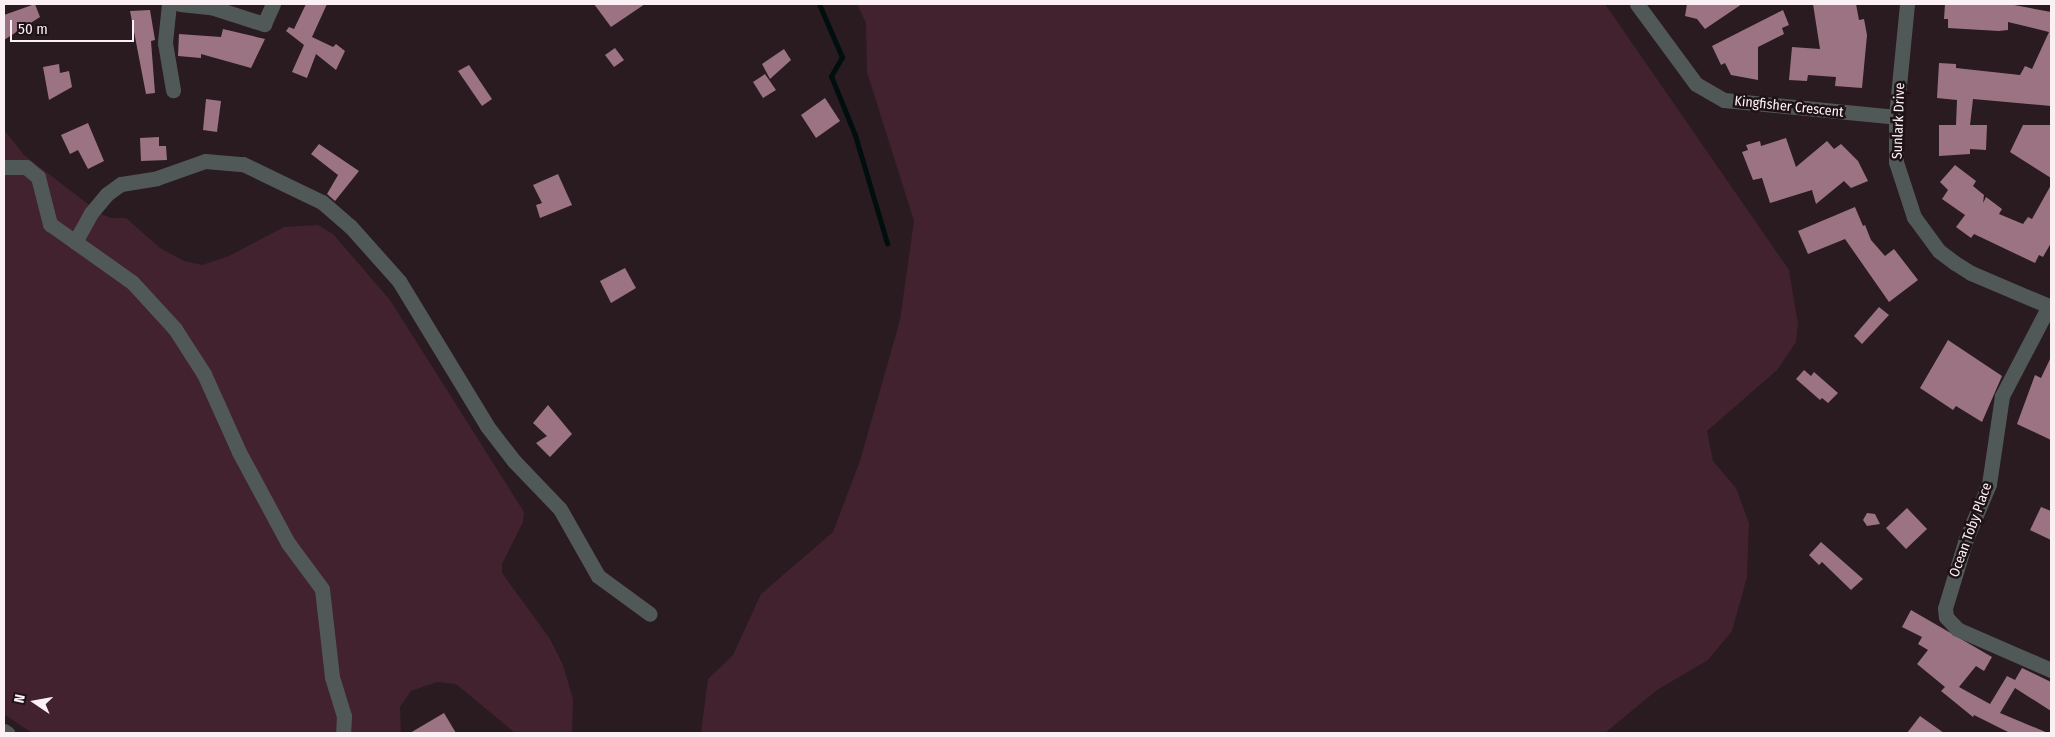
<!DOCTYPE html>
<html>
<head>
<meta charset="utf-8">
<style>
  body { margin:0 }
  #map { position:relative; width:2055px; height:737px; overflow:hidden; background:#291b20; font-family:"Fira Sans Condensed",sans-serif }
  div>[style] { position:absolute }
  .green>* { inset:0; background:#42222f }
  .stream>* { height:5px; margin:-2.5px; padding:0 2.5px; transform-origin:2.5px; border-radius:2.5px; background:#000f0d }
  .building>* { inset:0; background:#9c7382 }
  .street>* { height:15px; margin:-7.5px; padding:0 7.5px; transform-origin:7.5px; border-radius:7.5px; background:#515958 }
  span { translate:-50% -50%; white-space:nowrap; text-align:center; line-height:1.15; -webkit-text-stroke:5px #1f1217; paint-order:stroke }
  .street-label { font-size:14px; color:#fbf1f5 }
  .frame { position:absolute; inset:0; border:5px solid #fbf1f5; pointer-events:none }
  .north { position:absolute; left:10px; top:677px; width:50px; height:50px; -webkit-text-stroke:4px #1f1217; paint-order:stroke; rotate:282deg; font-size:14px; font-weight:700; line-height:20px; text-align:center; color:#fbf1f5 }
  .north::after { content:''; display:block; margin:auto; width:18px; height:22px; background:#fbf1f5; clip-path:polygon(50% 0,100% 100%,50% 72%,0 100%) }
  .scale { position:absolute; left:10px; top:20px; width:124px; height:22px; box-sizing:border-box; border:2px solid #fbf1f5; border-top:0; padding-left:6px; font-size:15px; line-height:18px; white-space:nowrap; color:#fbf1f5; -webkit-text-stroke:4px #1f1217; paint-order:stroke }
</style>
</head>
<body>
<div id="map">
  <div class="green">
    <i style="clip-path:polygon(857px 4px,1605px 4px,1789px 270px,1798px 324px,1796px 342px,1777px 370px,1707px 431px,1713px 461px,1736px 488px,1749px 523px,1747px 577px,1732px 631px,1708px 660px,1657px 690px,1605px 733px,701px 733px,708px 679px,733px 655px,761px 594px,833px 532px,860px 461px,900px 320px,914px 221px,867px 72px,866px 23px)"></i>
    <i style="clip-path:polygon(4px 130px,24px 155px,101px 214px,111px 218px,126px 218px,160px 248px,184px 261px,202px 265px,229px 256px,284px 227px,318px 225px,333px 234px,390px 300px,524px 512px,523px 522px,502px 564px,502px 573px,550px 639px,563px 665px,573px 699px,572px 733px,515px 733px,456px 684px,437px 682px,411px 691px,400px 707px,401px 733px,32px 733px,4px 714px)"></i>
  </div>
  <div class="stream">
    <i style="left:819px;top:4px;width:58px;rotate:66.5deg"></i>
    <i style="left:842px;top:57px;width:22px;rotate:120deg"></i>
    <i style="left:831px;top:76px;width:64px;rotate:67.9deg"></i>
    <i style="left:855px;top:135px;width:113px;rotate:73.5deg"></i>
  </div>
  <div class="building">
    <i style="clip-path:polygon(35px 4px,40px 17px,4px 40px,4px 15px)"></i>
    <i style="clip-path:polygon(306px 4px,327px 4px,312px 37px,333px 47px,336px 44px,345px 51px,336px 70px,316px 54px,307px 78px,292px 72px,304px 45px,286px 31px,289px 27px,294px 29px)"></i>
    <i style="clip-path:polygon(594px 4px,645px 4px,611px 27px)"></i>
    <i style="clip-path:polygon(1687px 4px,1697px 5px,1742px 4px,1705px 29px,1697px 19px,1685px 16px)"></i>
    <i style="clip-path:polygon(1813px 4px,1856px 4px,1859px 20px,1864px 19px,1867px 35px,1862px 88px,1835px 86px,1836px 77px,1808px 75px,1807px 81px,1789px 80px,1792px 47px,1820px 49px)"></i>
    <i style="clip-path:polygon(1945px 4px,2009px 4px,2051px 12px,2051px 106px,1973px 99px,1970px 125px,1987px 125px,1986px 150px,1970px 149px,1970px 154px,1939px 156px,1939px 125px,1956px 125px,1957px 100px,1937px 98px,1939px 63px,1956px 64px,1956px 68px,2020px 75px,2025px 66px,2032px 69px,2049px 32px,2008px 22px,2008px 30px,1999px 31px,1948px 28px,1948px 19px,1944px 19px)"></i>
    <i style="clip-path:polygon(150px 10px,155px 40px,151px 41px,155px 93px,146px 94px,130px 11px)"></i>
    <i style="clip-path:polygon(1783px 10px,1789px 25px,1782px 28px,1784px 34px,1758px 47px,1758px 80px,1731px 75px,1725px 63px,1721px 65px,1712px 46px)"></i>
    <i style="clip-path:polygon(223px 29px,265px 39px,251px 68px,201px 54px,201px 58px,178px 56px,179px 34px,221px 37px)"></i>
    <i style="clip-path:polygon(615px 48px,624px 60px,614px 67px,605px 55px)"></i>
    <i style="clip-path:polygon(784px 49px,791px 60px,770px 79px,762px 64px)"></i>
    <i style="clip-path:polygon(59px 64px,60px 73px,69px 71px,72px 87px,49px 100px,43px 67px)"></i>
    <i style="clip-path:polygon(469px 65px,492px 99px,482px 106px,458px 71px)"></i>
    <i style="clip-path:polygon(765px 74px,776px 90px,763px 98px,753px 82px)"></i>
    <i style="clip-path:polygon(825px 98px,840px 121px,816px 138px,801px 115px)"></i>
    <i style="clip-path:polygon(206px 99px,221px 101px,217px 132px,203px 130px)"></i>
    <i style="clip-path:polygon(88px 123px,104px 161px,88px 169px,78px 150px,70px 154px,61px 135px)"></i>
    <i style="clip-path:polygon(2023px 125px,2051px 125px,2051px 178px,2010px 152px)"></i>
    <i style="clip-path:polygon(159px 137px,159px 146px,166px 146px,167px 160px,141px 161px,140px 138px)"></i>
    <i style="clip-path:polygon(1786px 138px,1796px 167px,1827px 141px,1834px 149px,1841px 144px,1858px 161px,1868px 181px,1851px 188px,1844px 181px,1816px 204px,1812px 190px,1770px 203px,1762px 178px,1753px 180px,1742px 152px,1748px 150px,1746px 145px,1760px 141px,1761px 146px)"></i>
    <i style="clip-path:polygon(319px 144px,359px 171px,335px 201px,327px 194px,338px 175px,311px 154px)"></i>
    <i style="clip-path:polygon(1955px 165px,1976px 181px,1973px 186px,1984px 195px,1983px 203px,1986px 197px,2002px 209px,1999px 214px,2023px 224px,2028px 217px,2032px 219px,2051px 185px,2051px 243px,2043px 257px,2039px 255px,2035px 263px,1974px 234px,1971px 238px,1956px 227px,1965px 215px,1942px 199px,1948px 190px,1940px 182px)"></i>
    <i style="clip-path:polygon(558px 174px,572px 205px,540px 218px,536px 205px,542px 203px,533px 185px)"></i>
    <i style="clip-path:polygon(1855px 207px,1863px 226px,1865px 225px,1871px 240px,1885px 256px,1894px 249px,1918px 280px,1889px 302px,1845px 239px,1808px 254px,1798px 231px)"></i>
    <i style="clip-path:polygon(625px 268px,636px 288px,611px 303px,600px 281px)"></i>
    <i style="clip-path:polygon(1879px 307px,1889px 315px,1862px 344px,1854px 336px)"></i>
    <i style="clip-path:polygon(1948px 340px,2002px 376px,1982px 422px,1956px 406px,1953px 410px,1920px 388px)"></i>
    <i style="clip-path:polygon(2051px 357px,2051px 440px,2017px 424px,2035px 375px,2041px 378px)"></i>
    <i style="clip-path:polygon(1804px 370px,1811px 376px,1814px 372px,1838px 393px,1828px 403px,1822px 398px,1820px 400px,1796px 379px)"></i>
    <i style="clip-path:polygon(548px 405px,572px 434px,550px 457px,536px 443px,547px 436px,533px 423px)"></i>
    <i style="clip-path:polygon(2041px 507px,2051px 511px,2051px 540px,2030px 530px)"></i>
    <i style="clip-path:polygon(1907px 508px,1927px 529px,1906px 549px,1886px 528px)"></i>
    <i style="clip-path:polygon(1867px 513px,1875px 514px,1880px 524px,1867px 526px,1863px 520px)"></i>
    <i style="clip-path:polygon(1821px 542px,1863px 579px,1851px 590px,1822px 562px,1819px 565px,1809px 555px)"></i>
    <i style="clip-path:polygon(1911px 610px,1992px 657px,1984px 671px,1976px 666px,1959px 687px,1990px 704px,2007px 676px,2015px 680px,2022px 668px,2051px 682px,2051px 711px,2015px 688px,2000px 713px,2048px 733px,2010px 733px,1974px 715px,1973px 717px,1941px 691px,1945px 687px,1917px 664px,1928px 650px,1918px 644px,1922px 637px,1902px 627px)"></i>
    <i style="clip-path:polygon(444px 713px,456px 733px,410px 733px)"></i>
    <i style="clip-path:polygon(1920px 716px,1944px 733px,1907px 733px)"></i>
  </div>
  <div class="street">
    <i style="left:169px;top:4px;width:39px;rotate:96deg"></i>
    <i style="left:165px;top:43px;width:48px;rotate:80.3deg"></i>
    <i style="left:180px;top:4px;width:31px;rotate:6deg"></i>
    <i style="left:211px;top:7px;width:56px;rotate:17.8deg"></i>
    <i style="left:264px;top:24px;width:22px;rotate:-66deg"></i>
    <i style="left:1637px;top:4px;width:99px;rotate:53.6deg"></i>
    <i style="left:1696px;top:84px;width:32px;rotate:30deg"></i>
    <i style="left:1724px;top:100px;width:173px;rotate:5.6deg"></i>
    <i style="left:1907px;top:4px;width:114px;rotate:95.6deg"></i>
    <i style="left:1896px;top:117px;width:45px;rotate:90deg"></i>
    <i style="left:1896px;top:162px;width:58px;rotate:71.9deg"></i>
    <i style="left:1914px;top:217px;width:42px;rotate:53.7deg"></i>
    <i style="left:1939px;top:251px;width:20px;rotate:37deg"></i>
    <i style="left:1955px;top:263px;width:19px;rotate:32deg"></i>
    <i style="left:1971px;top:273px;width:87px;rotate:23deg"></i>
    <i style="left:4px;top:167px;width:22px"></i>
    <i style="left:26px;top:167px;width:16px;rotate:40deg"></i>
    <i style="left:38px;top:177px;width:49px;rotate:75.7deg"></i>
    <i style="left:50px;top:224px;width:100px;rotate:35.3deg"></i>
    <i style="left:132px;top:282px;width:64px;rotate:47.5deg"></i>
    <i style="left:175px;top:329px;width:54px;rotate:57.2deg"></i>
    <i style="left:204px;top:374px;width:85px;rotate:65.8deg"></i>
    <i style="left:239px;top:452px;width:103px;rotate:61.7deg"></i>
    <i style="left:288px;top:543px;width:57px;rotate:53.5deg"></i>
    <i style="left:322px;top:589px;width:89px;rotate:83.5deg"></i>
    <i style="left:332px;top:677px;width:41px;rotate:72.9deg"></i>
    <i style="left:344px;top:716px;width:17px;rotate:93deg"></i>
    <i style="left:75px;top:242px;width:33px;rotate:-61deg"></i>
    <i style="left:91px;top:213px;width:25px;rotate:-50deg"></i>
    <i style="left:107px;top:194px;width:17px;rotate:-36deg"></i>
    <i style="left:121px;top:184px;width:36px;rotate:-9deg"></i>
    <i style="left:157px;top:178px;width:51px;rotate:-19.5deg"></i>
    <i style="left:205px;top:161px;width:38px;rotate:5deg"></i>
    <i style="left:243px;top:164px;width:88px;rotate:25.7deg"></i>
    <i style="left:322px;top:202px;width:37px;rotate:41deg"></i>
    <i style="left:350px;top:226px;width:74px;rotate:48.3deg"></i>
    <i style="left:399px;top:281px;width:170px;rotate:58.7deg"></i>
    <i style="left:487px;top:426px;width:44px;rotate:52.4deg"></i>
    <i style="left:514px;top:461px;width:66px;rotate:46.2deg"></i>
    <i style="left:560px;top:509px;width:77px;rotate:60.4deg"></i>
    <i style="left:598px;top:576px;width:64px;rotate:36.2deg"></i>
    <i style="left:2049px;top:306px;width:102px;rotate:117.6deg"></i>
    <i style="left:2002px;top:396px;width:89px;rotate:98.4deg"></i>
    <i style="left:1989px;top:484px;width:60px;rotate:112.7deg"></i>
    <i style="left:1966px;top:539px;width:72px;rotate:106.9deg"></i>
    <i style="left:1945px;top:608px;width:9px;rotate:84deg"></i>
    <i style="left:1946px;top:617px;width:16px;rotate:47deg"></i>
    <i style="left:1957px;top:629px;width:103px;rotate:23.6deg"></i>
    <i style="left:4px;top:731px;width:4px;rotate:34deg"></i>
  </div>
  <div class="street-label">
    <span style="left:1789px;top:107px;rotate:6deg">Kingfisher Crescent</span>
    <span style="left:1899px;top:121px;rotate:-88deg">Sunlark Drive</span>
    <span style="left:1971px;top:530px;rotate:-70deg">Ocean Toby Place</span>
  </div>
  <div class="frame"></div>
  <div class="north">N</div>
  <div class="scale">50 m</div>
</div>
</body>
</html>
